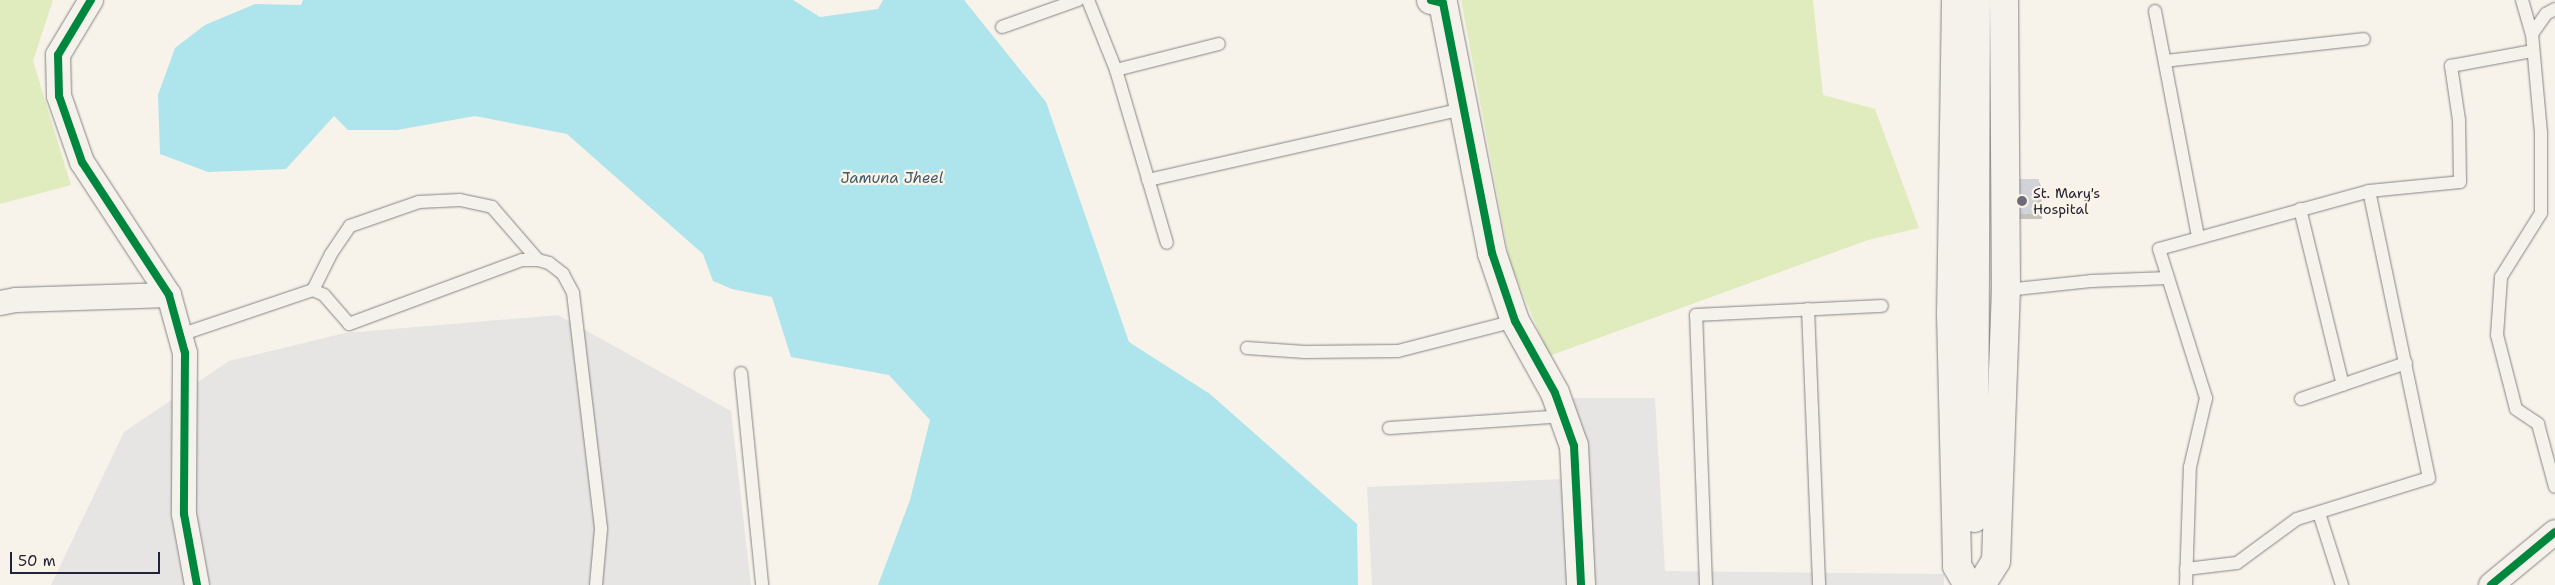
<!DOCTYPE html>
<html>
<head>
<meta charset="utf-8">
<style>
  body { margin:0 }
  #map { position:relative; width:2555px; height:585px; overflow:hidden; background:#f7f3ea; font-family:"Shantell Sans",sans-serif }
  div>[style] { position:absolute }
  .built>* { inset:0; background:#e6e5e3 }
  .green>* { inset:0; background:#e0ebbe }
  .water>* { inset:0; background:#aee4eb }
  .shadow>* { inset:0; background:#0003 }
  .building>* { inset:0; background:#d2d3d8 }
  .roads { filter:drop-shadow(0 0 1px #868485) drop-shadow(0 0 1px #868485) }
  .lane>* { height:12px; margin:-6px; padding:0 6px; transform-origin:6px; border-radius:6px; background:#f5f2ec }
  .street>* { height:24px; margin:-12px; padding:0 12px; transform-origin:12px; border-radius:12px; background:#f5f2ec }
  .secondary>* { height:28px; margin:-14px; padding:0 14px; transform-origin:14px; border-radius:14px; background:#f5f2ec }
  .cycleway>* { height:8px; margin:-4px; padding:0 4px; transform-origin:4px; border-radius:4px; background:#00873e }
  .dots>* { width:14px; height:14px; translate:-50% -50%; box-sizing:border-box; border:2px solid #fcf5e5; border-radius:50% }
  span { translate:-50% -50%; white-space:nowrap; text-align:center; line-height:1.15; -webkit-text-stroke:4.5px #fcf5e5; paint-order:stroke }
  .poi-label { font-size:14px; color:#22223b }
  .left { translate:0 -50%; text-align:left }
  .water-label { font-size:15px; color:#425a70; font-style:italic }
  .scale { position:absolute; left:10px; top:552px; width:150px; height:22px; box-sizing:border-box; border:2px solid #22223b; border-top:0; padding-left:6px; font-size:15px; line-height:18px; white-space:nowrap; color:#22223b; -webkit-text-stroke:4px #fcf5e5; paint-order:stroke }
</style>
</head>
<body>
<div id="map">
  <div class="built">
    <i style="clip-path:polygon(558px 315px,731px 411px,751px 585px,51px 585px,124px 432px,229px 361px,345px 333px)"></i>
    <i style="clip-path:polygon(1566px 398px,1655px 398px,1665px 571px,1944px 574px,1944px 585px,1372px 585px,1367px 487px,1564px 479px)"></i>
  </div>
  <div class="green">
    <i style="clip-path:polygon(0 0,53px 0,33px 61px,71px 185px,0 204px)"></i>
    <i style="clip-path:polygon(1461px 0,1813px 0,1823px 95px,1875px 109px,1919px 228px,1868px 240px,1549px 356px,1510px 263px)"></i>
  </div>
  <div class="water">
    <i style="clip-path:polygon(303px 0,793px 0,820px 17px,878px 9px,883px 0,964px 0,1046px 102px,1129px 342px,1210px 394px,1357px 524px,1358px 585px,878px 585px,910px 500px,930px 420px,889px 375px,791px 357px,772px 297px,732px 289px,713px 281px,703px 254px,567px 134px,475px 116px,397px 130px,348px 130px,334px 116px,286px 169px,208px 172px,160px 154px,158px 95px,175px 48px,205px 25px,255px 4px,301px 5px)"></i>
  </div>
  <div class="shadow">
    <i style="clip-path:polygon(2038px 180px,2041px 186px,2042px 219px,2018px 219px,2014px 214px)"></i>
  </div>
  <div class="building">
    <i style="clip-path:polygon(2013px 179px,2039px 179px,2039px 214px,2013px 214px)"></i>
  </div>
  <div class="roads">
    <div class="lane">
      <i style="left:1088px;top:0;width:75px;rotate:68.2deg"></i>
      <i style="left:1116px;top:70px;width:180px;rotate:73.6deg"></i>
      <i style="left:2522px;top:0;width:35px;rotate:74deg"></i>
      <i style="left:2555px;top:9px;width:10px;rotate:151deg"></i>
      <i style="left:2546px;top:14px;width:24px;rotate:125deg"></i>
      <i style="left:2532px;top:34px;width:99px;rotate:84.8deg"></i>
      <i style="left:2541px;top:133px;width:80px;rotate:90deg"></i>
      <i style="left:2541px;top:213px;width:75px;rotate:122deg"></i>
      <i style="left:2501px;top:277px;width:58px;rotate:93.9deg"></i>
      <i style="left:2497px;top:335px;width:76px;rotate:75.6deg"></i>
      <i style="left:2516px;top:409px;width:27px;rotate:34deg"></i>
      <i style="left:2538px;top:424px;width:65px;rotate:74.9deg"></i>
      <i style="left:2155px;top:11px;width:230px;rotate:79.2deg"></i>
      <i style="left:1002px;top:27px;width:81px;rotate:-19.6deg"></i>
      <i style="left:2165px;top:61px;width:200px;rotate:-6.3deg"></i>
      <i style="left:1116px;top:70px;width:106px;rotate:-14.2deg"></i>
      <i style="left:1148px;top:180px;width:324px;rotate:-12.7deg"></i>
      <i style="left:2300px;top:209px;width:181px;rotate:76.3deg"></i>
      <i style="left:313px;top:290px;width:40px;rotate:-63.4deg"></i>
      <i style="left:331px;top:254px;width:34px;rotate:-56deg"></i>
      <i style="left:350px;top:226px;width:73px;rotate:-19.2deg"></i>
      <i style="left:419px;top:202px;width:41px;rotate:-2.8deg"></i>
      <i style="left:460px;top:200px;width:33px;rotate:12deg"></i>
      <i style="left:492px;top:207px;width:70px;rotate:49deg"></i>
      <i style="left:2006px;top:290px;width:85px;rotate:-6deg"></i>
      <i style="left:2091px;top:281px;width:77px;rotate:-2.2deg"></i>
      <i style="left:1808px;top:309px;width:276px;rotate:87.7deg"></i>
      <i style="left:180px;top:335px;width:140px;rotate:-18.7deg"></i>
      <i style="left:313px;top:290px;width:12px;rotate:24deg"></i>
      <i style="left:324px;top:295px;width:38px;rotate:49deg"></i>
      <i style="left:349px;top:324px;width:184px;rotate:-20.3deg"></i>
      <i style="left:522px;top:260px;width:16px"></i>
      <i style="left:538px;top:260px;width:11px;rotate:15deg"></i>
      <i style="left:549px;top:263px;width:18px;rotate:38deg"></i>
      <i style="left:563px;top:274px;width:21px;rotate:62deg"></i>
      <i style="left:573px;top:293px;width:238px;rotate:83.2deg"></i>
      <i style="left:601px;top:529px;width:56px;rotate:95.1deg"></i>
      <i style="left:1247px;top:348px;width:58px;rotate:3.9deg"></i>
      <i style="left:1305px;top:352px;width:93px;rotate:-0.6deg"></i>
      <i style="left:1398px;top:351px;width:121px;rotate:-14.4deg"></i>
      <i style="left:741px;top:373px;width:213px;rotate:84.3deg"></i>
      <i style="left:2301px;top:399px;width:111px;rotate:-18.9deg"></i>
      <i style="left:1389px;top:428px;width:174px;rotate:-3.9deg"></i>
      <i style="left:2319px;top:513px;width:76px;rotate:72.3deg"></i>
      <i style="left:2186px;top:569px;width:51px;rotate:-6.7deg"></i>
      <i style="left:2237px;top:563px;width:74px;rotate:-36.3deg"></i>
      <i style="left:2297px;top:519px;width:138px;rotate:-17.3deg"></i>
      <i style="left:2429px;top:478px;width:293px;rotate:-101.8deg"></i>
      <i style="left:1706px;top:585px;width:270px;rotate:-92.1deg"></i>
      <i style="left:1696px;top:315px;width:186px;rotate:-2.8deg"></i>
      <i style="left:2186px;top:585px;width:118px;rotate:-88.1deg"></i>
      <i style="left:2190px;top:467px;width:71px;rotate:-76.9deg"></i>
      <i style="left:2206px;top:398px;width:156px;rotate:-107.5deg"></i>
      <i style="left:2159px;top:249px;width:218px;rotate:-15.4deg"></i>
      <i style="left:2369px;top:191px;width:91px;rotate:-5.6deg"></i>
      <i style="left:2460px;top:182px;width:62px;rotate:-90.9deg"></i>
      <i style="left:2459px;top:120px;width:55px;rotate:-98.4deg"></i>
      <i style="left:2451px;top:66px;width:82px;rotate:-10.5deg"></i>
    </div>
    <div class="street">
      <i style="left:91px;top:0;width:64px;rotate:121deg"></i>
      <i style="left:58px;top:55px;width:41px;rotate:88.6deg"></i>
      <i style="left:59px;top:96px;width:70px;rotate:70.8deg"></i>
      <i style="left:82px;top:162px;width:159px;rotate:56.8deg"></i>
      <i style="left:169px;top:295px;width:60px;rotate:74.6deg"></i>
      <i style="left:185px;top:353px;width:161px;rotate:90.4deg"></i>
      <i style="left:184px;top:514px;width:72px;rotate:79.6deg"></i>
      <i style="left:0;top:303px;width:16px;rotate:-11deg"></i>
      <i style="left:16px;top:300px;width:153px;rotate:-1.9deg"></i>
      <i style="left:2491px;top:585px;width:83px;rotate:-39.6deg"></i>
    </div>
    <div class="secondary">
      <i style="left:1431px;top:0;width:12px;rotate:14deg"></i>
      <i style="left:1443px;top:3px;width:255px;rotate:78.9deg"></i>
      <i style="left:1492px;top:253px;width:72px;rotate:71.3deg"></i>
      <i style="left:1515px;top:321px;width:82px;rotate:60.9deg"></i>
      <i style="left:1555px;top:393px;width:56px;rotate:70.3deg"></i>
      <i style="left:1574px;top:446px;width:139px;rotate:87.1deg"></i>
      <i style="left:1956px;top:0;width:314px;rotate:90.9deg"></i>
      <i style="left:1951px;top:314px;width:252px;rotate:88.6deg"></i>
      <i style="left:1957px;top:566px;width:22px;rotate:60deg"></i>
      <i style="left:1974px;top:518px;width:518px;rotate:-89.78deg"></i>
      <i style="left:1981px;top:585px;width:28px;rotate:-58deg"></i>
      <i style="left:1996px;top:561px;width:271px;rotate:-87.9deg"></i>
      <i style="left:2006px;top:290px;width:290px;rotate:-90.4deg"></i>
    </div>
  </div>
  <div class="cycleway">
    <i style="left:91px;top:0;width:64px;rotate:121deg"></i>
    <i style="left:58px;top:55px;width:41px;rotate:88.6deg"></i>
    <i style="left:59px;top:96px;width:70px;rotate:70.8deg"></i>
    <i style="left:82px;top:162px;width:159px;rotate:56.8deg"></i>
    <i style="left:169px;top:295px;width:60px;rotate:74.6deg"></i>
    <i style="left:185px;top:353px;width:161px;rotate:90.4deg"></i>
    <i style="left:184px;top:514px;width:72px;rotate:79.6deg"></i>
    <i style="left:1431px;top:0;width:12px;rotate:14deg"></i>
    <i style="left:1443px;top:3px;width:255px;rotate:78.9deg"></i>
    <i style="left:1492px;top:253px;width:72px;rotate:71.3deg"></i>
    <i style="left:1515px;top:321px;width:82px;rotate:60.9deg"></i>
    <i style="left:1555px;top:393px;width:56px;rotate:70.3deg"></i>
    <i style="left:1574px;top:446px;width:139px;rotate:87.1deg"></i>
    <i style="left:2491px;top:585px;width:83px;rotate:-39.6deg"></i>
  </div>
  <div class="dots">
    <i style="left:2022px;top:201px;background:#6d6b78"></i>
  </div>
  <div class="poi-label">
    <span class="left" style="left:2033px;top:201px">St. Mary's<br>Hospital</span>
  </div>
  <div class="water-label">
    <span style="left:892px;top:179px">Jamuna Jheel</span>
  </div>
  <div class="scale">50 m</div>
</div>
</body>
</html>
